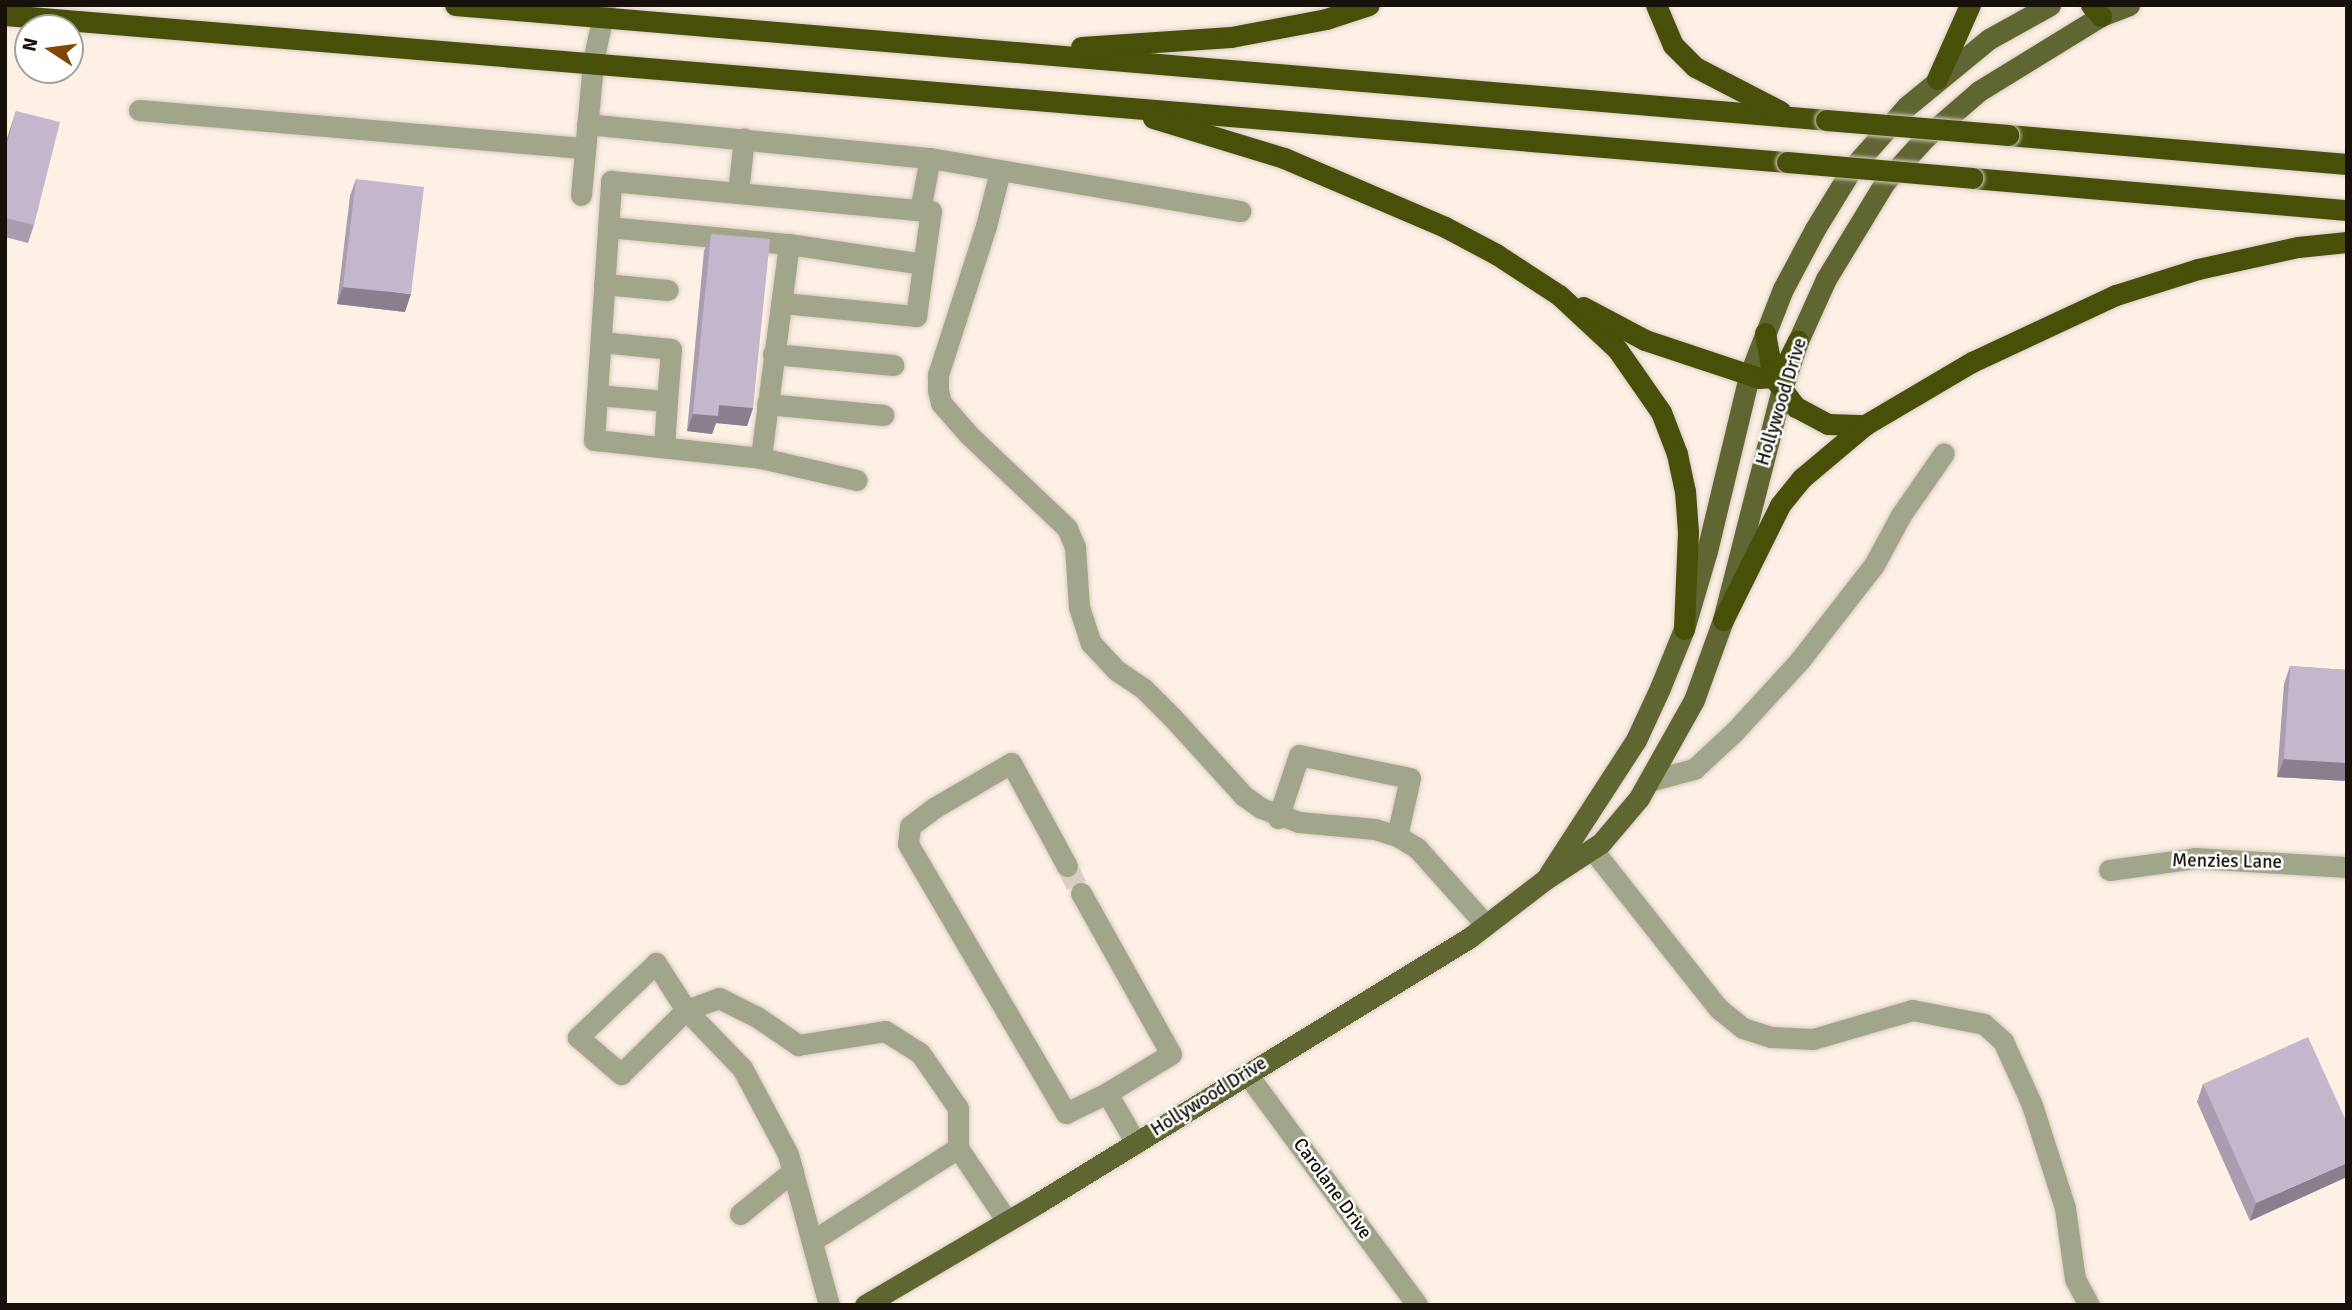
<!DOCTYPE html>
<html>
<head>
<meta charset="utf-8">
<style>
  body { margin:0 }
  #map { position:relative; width:2352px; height:1310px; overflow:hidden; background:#fdf0e5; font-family:Signika,sans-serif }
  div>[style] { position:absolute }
  .minor-tunnel>* { height:21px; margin-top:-10.5px; transform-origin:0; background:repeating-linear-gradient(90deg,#dbcec4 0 21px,transparent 0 31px) }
  .roads { filter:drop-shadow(0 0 2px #d8ccc2) drop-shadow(0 0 2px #d8ccc2) }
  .minor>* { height:21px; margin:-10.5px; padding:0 10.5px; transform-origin:10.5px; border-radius:10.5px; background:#a1a68a }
  .major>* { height:21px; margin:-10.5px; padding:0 10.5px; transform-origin:10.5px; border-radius:10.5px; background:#5f6632 }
  .highway>* { height:21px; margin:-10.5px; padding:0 10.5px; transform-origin:10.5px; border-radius:10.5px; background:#484f09 }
  .bridges { filter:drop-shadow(0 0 2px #d8ccc2) drop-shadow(0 0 2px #d8ccc2) }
  .highway-bridge>* { height:21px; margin:-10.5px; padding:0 10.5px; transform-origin:10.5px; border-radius:10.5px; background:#484f09 }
  .wall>* { inset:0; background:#a99daf }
  .shaded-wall>* { inset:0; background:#897f8f }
  .building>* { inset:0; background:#c4b6cc }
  span { translate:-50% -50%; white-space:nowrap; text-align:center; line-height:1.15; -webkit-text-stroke:5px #fff; paint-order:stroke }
  .street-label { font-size:19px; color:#18100a }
  .frame { position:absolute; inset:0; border:7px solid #18100a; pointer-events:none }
  .north { position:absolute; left:14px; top:14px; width:70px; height:70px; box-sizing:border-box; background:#fff; border:2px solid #a39f9d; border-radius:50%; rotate:283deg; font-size:19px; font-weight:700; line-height:28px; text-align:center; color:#18100a }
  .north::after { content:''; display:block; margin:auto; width:24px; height:32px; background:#844606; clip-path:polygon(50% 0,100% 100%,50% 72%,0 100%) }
</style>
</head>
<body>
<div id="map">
  <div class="minor-tunnel">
    <i style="left:1067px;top:866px;width:30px;rotate:63deg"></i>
  </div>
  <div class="roads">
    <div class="minor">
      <i style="left:139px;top:110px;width:448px;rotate:4.9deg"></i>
      <i style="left:587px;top:124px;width:345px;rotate:5.7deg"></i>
      <i style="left:930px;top:158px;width:315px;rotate:9.7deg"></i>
      <i style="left:1000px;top:171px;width:57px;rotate:104.3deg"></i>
      <i style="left:986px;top:226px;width:157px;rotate:107.9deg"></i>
      <i style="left:938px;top:375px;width:15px;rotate:90deg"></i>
      <i style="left:938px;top:390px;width:13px;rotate:77deg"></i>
      <i style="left:941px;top:403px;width:43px;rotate:48.8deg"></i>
      <i style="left:969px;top:435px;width:135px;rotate:43.5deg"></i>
      <i style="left:1067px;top:528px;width:21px;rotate:67deg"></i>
      <i style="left:1075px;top:547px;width:60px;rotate:86.2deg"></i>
      <i style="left:1079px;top:607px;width:38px;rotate:72deg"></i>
      <i style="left:1091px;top:643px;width:37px;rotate:47deg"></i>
      <i style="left:1116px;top:670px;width:32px;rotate:34deg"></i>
      <i style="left:1143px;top:688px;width:41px;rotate:45deg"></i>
      <i style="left:1172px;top:717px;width:107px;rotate:47.7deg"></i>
      <i style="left:1244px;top:796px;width:21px;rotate:35deg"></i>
      <i style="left:1261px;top:808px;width:40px;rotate:20.2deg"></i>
      <i style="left:1299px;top:822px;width:76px;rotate:5.3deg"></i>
      <i style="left:1375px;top:829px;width:23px;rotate:18deg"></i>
      <i style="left:1397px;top:836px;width:23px;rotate:31deg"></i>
      <i style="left:1417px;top:848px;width:103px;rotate:48.1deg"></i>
      <i style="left:738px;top:193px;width:55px;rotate:-83.8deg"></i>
      <i style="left:581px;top:195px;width:134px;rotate:-84.8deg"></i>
      <i style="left:593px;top:62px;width:58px;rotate:-78.1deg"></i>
      <i style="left:608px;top:227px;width:182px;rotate:5.4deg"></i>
      <i style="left:923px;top:264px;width:135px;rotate:-171.5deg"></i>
      <i style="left:789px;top:244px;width:216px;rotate:97.5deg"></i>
      <i style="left:761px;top:458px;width:168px;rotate:-173.8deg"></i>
      <i style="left:594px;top:440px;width:260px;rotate:-86.2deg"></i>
      <i style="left:611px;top:181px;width:310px;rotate:5.4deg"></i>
      <i style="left:920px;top:210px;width:53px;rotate:-79.1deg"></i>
      <i style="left:604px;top:284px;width:64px;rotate:5.4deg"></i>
      <i style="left:783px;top:303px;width:134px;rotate:5.6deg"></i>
      <i style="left:916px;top:316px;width:106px;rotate:-81.9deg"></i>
      <i style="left:931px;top:211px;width:11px;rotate:-175deg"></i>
      <i style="left:773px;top:354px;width:121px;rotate:5.2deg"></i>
      <i style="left:597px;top:395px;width:70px;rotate:4.9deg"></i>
      <i style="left:667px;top:401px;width:52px;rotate:-85.6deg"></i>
      <i style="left:671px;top:349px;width:70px;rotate:-174.3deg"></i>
      <i style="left:767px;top:404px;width:117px;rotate:5.4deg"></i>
      <i style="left:664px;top:447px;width:46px;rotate:-86.3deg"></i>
      <i style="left:761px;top:458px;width:98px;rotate:13deg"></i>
      <i style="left:1649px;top:781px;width:47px;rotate:-14.9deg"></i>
      <i style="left:1694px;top:769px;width:56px;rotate:-42.8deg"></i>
      <i style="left:1735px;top:731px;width:96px;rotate:-47.5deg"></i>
      <i style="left:1800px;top:660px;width:120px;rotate:-52.1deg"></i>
      <i style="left:1874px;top:565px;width:57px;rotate:-61.6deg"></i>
      <i style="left:1901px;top:515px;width:75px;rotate:-55.3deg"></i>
      <i style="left:1278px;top:818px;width:66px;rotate:-71.6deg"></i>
      <i style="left:1299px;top:755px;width:113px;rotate:11.7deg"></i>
      <i style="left:1410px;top:778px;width:59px;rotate:102.6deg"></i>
      <i style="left:1592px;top:849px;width:203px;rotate:51.6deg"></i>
      <i style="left:1718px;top:1008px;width:32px;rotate:39deg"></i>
      <i style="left:1743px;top:1028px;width:29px;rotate:18deg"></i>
      <i style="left:1771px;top:1037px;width:42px;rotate:2.7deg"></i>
      <i style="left:1813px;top:1039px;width:103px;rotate:-16.3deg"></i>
      <i style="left:1912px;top:1010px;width:73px;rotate:11deg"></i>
      <i style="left:1984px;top:1024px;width:25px;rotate:42deg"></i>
      <i style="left:2003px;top:1041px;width:70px;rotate:65.6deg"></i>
      <i style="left:2032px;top:1105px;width:108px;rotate:72.2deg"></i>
      <i style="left:2065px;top:1208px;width:72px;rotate:82deg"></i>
      <i style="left:2075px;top:1279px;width:30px;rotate:62deg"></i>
      <i style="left:1067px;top:866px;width:117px;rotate:-118.5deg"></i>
      <i style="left:1011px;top:763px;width:89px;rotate:149.7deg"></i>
      <i style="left:934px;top:808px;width:30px;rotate:143deg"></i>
      <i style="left:910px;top:826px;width:18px;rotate:96deg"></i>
      <i style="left:908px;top:844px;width:312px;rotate:59.6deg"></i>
      <i style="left:1066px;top:1113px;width:46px;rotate:-26deg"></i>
      <i style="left:1107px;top:1093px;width:58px;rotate:59.9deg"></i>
      <i style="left:2109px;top:870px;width:87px;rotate:-7.9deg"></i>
      <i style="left:2195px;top:858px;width:152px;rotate:3.4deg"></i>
      <i style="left:1081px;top:893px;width:184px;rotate:60.8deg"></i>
      <i style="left:1171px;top:1054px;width:75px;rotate:148.6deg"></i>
      <i style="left:1247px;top:1074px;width:287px;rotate:53.6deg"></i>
      <i style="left:740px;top:1214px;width:68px;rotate:-39.1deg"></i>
      <i style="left:812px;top:1241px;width:173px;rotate:-32.5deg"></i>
      <i style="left:958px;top:1148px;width:88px;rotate:56.1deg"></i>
      <i style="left:829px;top:1305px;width:156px;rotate:-105.2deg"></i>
      <i style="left:788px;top:1154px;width:98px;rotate:-118.1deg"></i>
      <i style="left:742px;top:1068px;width:81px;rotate:-134deg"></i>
      <i style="left:686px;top:1010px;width:56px;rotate:-122.6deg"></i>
      <i style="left:656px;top:963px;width:108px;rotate:136.5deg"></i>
      <i style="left:578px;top:1037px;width:57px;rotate:40.7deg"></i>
      <i style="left:621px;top:1074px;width:91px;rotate:-44.6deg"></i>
      <i style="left:686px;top:1010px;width:35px;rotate:-20deg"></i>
      <i style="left:719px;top:998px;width:42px;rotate:26.6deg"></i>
      <i style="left:757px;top:1017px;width:50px;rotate:34.3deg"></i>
      <i style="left:798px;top:1045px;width:88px;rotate:-9.1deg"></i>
      <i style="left:885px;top:1031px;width:41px;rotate:32.2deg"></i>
      <i style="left:920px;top:1053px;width:67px;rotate:55.4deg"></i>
      <i style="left:958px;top:1108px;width:40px;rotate:90deg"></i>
    </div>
    <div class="major">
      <i style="left:1549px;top:874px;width:160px;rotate:-57deg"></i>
      <i style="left:1636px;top:740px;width:57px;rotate:-65.2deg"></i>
      <i style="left:1660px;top:688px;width:64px;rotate:-67.9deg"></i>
      <i style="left:1684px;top:629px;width:81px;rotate:-73.6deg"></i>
      <i style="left:1707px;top:551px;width:180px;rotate:-76.5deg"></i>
      <i style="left:1749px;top:376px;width:93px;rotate:-68.7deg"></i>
      <i style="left:1783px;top:289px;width:68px;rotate:-61.9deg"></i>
      <i style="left:1815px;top:229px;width:73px;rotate:-58.5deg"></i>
      <i style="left:1853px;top:167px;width:80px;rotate:-48.5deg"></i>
      <i style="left:1906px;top:107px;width:107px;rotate:-39.3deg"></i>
      <i style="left:1989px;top:39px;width:70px;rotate:-29.1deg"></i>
      <i style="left:865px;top:1305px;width:201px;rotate:-30.5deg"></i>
      <i style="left:1038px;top:1203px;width:506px;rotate:-31.59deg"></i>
      <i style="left:1469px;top:938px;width:97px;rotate:-37.5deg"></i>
      <i style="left:1546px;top:879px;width:66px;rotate:-33.2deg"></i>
      <i style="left:1601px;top:843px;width:59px;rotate:-49.8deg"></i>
      <i style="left:1639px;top:798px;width:112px;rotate:-60.7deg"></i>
      <i style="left:1694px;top:700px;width:85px;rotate:-70.1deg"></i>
      <i style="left:1723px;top:620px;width:238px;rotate:-75.7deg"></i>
      <i style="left:1782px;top:389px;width:51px;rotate:-71.6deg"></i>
      <i style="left:1798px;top:341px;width:68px;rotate:-65.7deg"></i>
      <i style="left:1826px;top:279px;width:114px;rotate:-58.7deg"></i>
      <i style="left:1885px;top:182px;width:61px;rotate:-47.7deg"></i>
      <i style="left:1926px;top:137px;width:70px;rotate:-41deg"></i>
      <i style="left:1979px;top:91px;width:143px;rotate:-31.6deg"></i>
      <i style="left:2101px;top:16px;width:30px;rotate:-21deg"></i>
    </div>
    <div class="highway">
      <i style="left:455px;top:5px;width:1376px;rotate:4.79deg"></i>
      <i style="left:1656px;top:5px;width:43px;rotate:67deg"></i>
      <i style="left:1673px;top:45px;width:31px;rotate:45deg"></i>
      <i style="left:1695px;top:67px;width:96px;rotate:27.4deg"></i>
      <i style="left:2091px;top:5px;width:15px;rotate:48deg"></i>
      <i style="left:5px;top:15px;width:1788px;rotate:4.72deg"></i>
      <i style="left:1081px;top:47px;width:150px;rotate:-3.8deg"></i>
      <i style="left:1231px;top:37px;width:97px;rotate:-10.7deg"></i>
      <i style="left:1326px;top:19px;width:45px;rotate:-18deg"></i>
      <i style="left:1937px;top:79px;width:81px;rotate:-66deg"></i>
      <i style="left:1153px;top:118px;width:137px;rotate:17deg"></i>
      <i style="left:1284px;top:158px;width:175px;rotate:23.2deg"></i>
      <i style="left:1445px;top:227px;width:58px;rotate:27.9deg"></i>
      <i style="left:1496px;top:254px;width:75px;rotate:33.1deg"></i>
      <i style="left:1559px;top:295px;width:79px;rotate:43deg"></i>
      <i style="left:1617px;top:349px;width:77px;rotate:55.1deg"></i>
      <i style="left:1661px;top:412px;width:45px;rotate:69.1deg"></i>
      <i style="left:1677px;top:454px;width:38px;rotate:78deg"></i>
      <i style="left:1685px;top:491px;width:41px;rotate:85.8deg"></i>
      <i style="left:1688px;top:532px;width:97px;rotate:92.4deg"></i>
      <i style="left:2008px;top:135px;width:340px;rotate:4.9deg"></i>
      <i style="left:1972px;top:178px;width:376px;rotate:4.9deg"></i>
      <i style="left:1583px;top:307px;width:70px;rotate:28deg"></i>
      <i style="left:1645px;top:340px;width:120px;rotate:18.4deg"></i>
      <i style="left:1759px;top:378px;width:14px;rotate:-4deg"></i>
      <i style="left:1773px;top:377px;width:12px;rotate:-35deg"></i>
      <i style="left:1783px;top:370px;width:33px;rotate:-63deg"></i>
      <i style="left:1765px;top:333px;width:45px;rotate:79.7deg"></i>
      <i style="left:1773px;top:377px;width:38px;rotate:53deg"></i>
      <i style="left:1796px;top:407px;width:36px;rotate:28deg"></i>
      <i style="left:1828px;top:424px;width:37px;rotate:2deg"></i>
      <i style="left:1723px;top:620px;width:128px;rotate:-63.6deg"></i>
      <i style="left:1780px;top:505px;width:35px;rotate:-51deg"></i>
      <i style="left:1802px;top:478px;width:82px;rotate:-40.1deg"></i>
      <i style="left:1865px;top:425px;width:124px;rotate:-30.5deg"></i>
      <i style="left:1972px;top:362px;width:159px;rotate:-25deg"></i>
      <i style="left:2116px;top:295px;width:86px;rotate:-17.6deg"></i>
      <i style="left:2198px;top:269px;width:102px;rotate:-12.4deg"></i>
      <i style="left:2298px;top:247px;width:49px;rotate:-5.8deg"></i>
    </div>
  </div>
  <div class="bridges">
    <div class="highway-bridge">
      <i style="left:1826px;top:120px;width:183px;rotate:4.7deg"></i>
      <i style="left:1787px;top:162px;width:186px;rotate:4.9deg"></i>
    </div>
  </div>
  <div class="wall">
    <i style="clip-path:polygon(16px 111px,34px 225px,28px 243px,5px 237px,5px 144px)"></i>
    <i style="clip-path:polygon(356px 179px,405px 312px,337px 304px,350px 196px)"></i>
    <i style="clip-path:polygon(711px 234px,753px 408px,747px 426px,716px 423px,712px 434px,687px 431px,704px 251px)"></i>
    <i style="clip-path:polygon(2290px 666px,2347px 670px,2347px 781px,2277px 777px,2284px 684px)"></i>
    <i style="clip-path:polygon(2203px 1084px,2347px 1123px,2250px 1221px,2197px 1102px)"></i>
  </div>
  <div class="shaded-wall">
    <i style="clip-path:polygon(343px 287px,411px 294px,405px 312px,337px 304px)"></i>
    <i style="clip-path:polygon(719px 405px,753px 408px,747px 426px,716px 423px,712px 434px,687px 431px,693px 414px)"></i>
    <i style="clip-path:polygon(2284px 759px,2347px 763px,2347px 781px,2277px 777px)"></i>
    <i style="clip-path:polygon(2347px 1163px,2347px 1177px,2250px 1221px,2256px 1203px)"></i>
  </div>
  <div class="building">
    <i style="clip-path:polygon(16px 111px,60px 122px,34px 225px,5px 218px,5px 151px)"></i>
    <i style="clip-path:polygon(356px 179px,424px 187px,411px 294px,343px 287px)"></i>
    <i style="clip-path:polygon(711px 234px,770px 239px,753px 408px,719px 405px,718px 416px,693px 414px)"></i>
    <i style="clip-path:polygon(2290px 666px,2347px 670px,2347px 763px,2284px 759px)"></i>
    <i style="clip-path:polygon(2308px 1037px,2347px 1123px,2347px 1163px,2256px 1203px,2203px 1084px)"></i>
  </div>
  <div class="street-label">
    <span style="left:1782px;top:402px;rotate:-73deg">Hollywood Drive</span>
    <span style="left:2227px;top:862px;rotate:1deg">Menzies Lane</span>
    <span style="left:1209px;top:1097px;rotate:-32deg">Hollywood Drive</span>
    <span style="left:1332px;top:1189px;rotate:54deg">Carolane Drive</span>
  </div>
  <div class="frame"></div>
  <div class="north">N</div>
</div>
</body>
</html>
